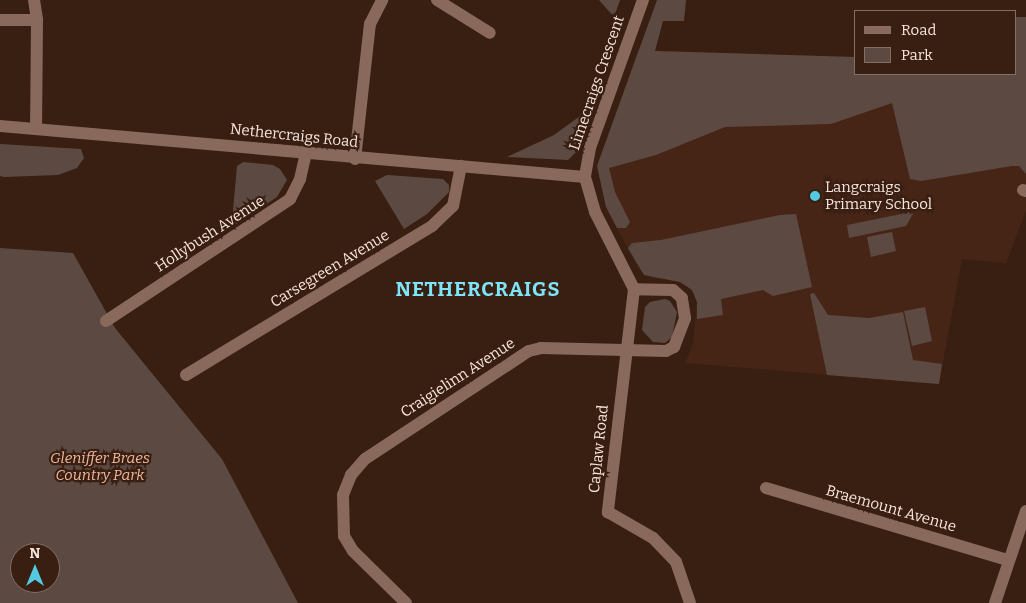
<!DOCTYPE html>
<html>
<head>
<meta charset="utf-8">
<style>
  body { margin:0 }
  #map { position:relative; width:1026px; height:603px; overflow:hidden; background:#391e12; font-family:Bitter,serif }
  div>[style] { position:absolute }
  .built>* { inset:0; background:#462516 }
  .green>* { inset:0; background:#5c4a42 }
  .minor>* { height:12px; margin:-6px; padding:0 6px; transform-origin:6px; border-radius:6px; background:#89695b }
  .dots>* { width:14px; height:14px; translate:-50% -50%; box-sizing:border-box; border:2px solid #391e12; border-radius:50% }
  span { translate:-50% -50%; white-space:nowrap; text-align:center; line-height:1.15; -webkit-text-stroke:4.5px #391e12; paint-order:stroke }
  .street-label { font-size:15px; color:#f8e5dd }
  .poi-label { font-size:15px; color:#f8e5dd }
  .left { translate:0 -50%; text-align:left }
  .park-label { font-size:15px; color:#efb79f; font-style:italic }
  .district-label { font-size:20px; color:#7ee5f8; font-weight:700; letter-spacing:1px }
  .legend { position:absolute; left:854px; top:10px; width:162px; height:65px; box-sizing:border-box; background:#391e12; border:1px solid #856e63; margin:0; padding:6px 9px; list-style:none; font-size:15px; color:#f8e5dd }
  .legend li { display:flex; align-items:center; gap:10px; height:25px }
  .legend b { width:25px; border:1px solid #856e63 }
  .north { position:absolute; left:10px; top:543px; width:50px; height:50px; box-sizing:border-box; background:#391e12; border:1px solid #856e63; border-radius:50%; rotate:0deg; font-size:14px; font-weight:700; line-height:20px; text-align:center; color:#f8e5dd }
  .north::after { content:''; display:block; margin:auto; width:18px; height:22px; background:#54cade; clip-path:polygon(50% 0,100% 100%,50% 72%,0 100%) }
</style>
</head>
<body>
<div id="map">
  <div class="built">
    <i style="clip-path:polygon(1015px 17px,1026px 17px,1026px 211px,1006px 263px,962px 259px,939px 384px,685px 363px,693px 344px,697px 302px,692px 290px,680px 282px,652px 278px,638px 268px,606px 207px,597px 166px,638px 50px,855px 57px,855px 74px,1015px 74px)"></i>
  </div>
  <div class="green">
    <i style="clip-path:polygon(599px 0,620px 0,614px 17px)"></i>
    <i style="clip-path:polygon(657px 0,686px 0,684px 21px,663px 21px,655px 51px,855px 57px,855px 74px,1015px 74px,1015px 17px,1026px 17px,1026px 174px,1019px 166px,1012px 166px,921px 181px,910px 179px,892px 103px,831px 124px,725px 127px,656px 155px,609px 168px,615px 192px,630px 222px,626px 228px,617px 228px,606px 207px,597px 166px)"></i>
    <i style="clip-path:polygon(594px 106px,577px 151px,568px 160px,507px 157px,554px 135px)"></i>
    <i style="clip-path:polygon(0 144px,81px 149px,84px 158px,77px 168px,58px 175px,4px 177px,0 176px)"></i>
    <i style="clip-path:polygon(243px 162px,273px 165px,280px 169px,287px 180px,277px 197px,236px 224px,232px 222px,237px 166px)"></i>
    <i style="clip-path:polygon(387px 175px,443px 179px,449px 185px,449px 192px,427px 214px,404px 229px,375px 181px)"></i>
    <i style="clip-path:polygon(911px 212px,913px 214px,906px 226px,849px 238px,847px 225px)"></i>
    <i style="clip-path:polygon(796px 214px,812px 287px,773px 296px,763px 290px,721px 299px,723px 315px,697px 319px,697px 302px,692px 290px,680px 282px,644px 275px,628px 248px,632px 243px,661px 240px,780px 215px)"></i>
    <i style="clip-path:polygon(892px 232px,896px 251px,871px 257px,867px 237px)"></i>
    <i style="clip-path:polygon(evenodd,0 248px,73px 253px,115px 328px,222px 459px,298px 603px,0 603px,0 248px,20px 553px,50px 553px,50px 583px,20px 583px,20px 553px)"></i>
    <i style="clip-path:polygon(814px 293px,828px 315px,869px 318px,903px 312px,913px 360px,942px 364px,939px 384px,827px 375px,810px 294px)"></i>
    <i style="clip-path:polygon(665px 299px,670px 301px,677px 312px,672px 337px,665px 343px,653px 342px,642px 330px,645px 307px,650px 302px)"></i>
    <i style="clip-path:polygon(925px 307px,932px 341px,912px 346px,904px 311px)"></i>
  </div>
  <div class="minor">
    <i style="left:34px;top:0;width:20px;rotate:81deg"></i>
    <i style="left:37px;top:20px;width:109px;rotate:90.5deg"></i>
    <i style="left:437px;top:0;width:62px;rotate:31.9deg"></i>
    <i style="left:643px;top:0;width:157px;rotate:109.7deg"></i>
    <i style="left:590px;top:148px;width:29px;rotate:100deg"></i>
    <i style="left:585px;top:177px;width:36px;rotate:74deg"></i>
    <i style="left:595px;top:212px;width:86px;rotate:63.1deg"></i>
    <i style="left:634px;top:289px;width:225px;rotate:96.7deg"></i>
    <i style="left:608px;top:512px;width:52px;rotate:30deg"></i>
    <i style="left:653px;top:538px;width:33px;rotate:46deg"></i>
    <i style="left:676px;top:562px;width:43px;rotate:71.1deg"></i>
    <i style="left:0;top:20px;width:37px"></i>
    <i style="left:0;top:126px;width:587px;rotate:4.98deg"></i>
    <i style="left:355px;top:159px;width:136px;rotate:-83.7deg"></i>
    <i style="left:370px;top:24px;width:27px;rotate:-63deg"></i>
    <i style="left:1023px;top:190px;width:3px;rotate:18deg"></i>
    <i style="left:106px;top:321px;width:221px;rotate:-33.5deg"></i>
    <i style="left:290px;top:199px;width:22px;rotate:-63deg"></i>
    <i style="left:300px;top:179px;width:27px;rotate:-77deg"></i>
    <i style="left:186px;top:375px;width:288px;rotate:-31.2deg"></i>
    <i style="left:432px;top:226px;width:29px;rotate:-44deg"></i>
    <i style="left:453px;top:206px;width:41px;rotate:-78.7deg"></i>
    <i style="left:766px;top:488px;width:252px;rotate:16.6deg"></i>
    <i style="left:406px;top:603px;width:74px;rotate:-135.5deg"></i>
    <i style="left:353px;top:551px;width:17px;rotate:-121deg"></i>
    <i style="left:344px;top:536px;width:41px;rotate:-91.4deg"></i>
    <i style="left:343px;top:495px;width:22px;rotate:-68deg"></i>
    <i style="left:351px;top:475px;width:21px;rotate:-49deg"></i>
    <i style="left:365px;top:459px;width:196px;rotate:-33.4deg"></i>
    <i style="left:529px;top:351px;width:12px;rotate:-14deg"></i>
    <i style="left:541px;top:348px;width:125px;rotate:1.4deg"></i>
    <i style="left:666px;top:351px;width:9px;rotate:-27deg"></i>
    <i style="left:674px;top:347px;width:31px;rotate:-69deg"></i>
    <i style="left:685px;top:318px;width:20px;rotate:-99deg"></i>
    <i style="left:682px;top:298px;width:12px;rotate:-138deg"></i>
    <i style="left:673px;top:290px;width:39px;rotate:-179deg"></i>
    <i style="left:995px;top:603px;width:97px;rotate:-71.4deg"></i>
  </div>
  <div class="dots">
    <i style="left:815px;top:196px;background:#54cade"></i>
  </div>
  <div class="street-label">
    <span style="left:597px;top:83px;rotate:-71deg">Limecraigs Crescent</span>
    <span style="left:294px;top:136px;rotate:6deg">Nethercraigs Road</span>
    <span style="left:210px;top:234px;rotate:-33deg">Hollybush Avenue</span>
    <span style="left:330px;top:269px;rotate:-31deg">Carsegreen Avenue</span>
    <span style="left:458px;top:378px;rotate:-33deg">Craigielinn Avenue</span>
    <span style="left:599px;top:449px;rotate:-84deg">Caplaw Road</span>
    <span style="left:891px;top:509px;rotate:16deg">Braemount Avenue</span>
  </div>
  <div class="poi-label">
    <span class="left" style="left:825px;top:196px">Langcraigs<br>Primary School</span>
  </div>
  <div class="park-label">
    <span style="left:100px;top:467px">Gleniffer Braes<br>Country Park</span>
  </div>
  <div class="district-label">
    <span style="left:478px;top:289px">NETHERCRAIGS</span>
  </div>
  <ul class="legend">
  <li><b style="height:6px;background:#89695b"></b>Road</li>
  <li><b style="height:14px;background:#5c4a42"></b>Park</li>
  </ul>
  <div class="north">N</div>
</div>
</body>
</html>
